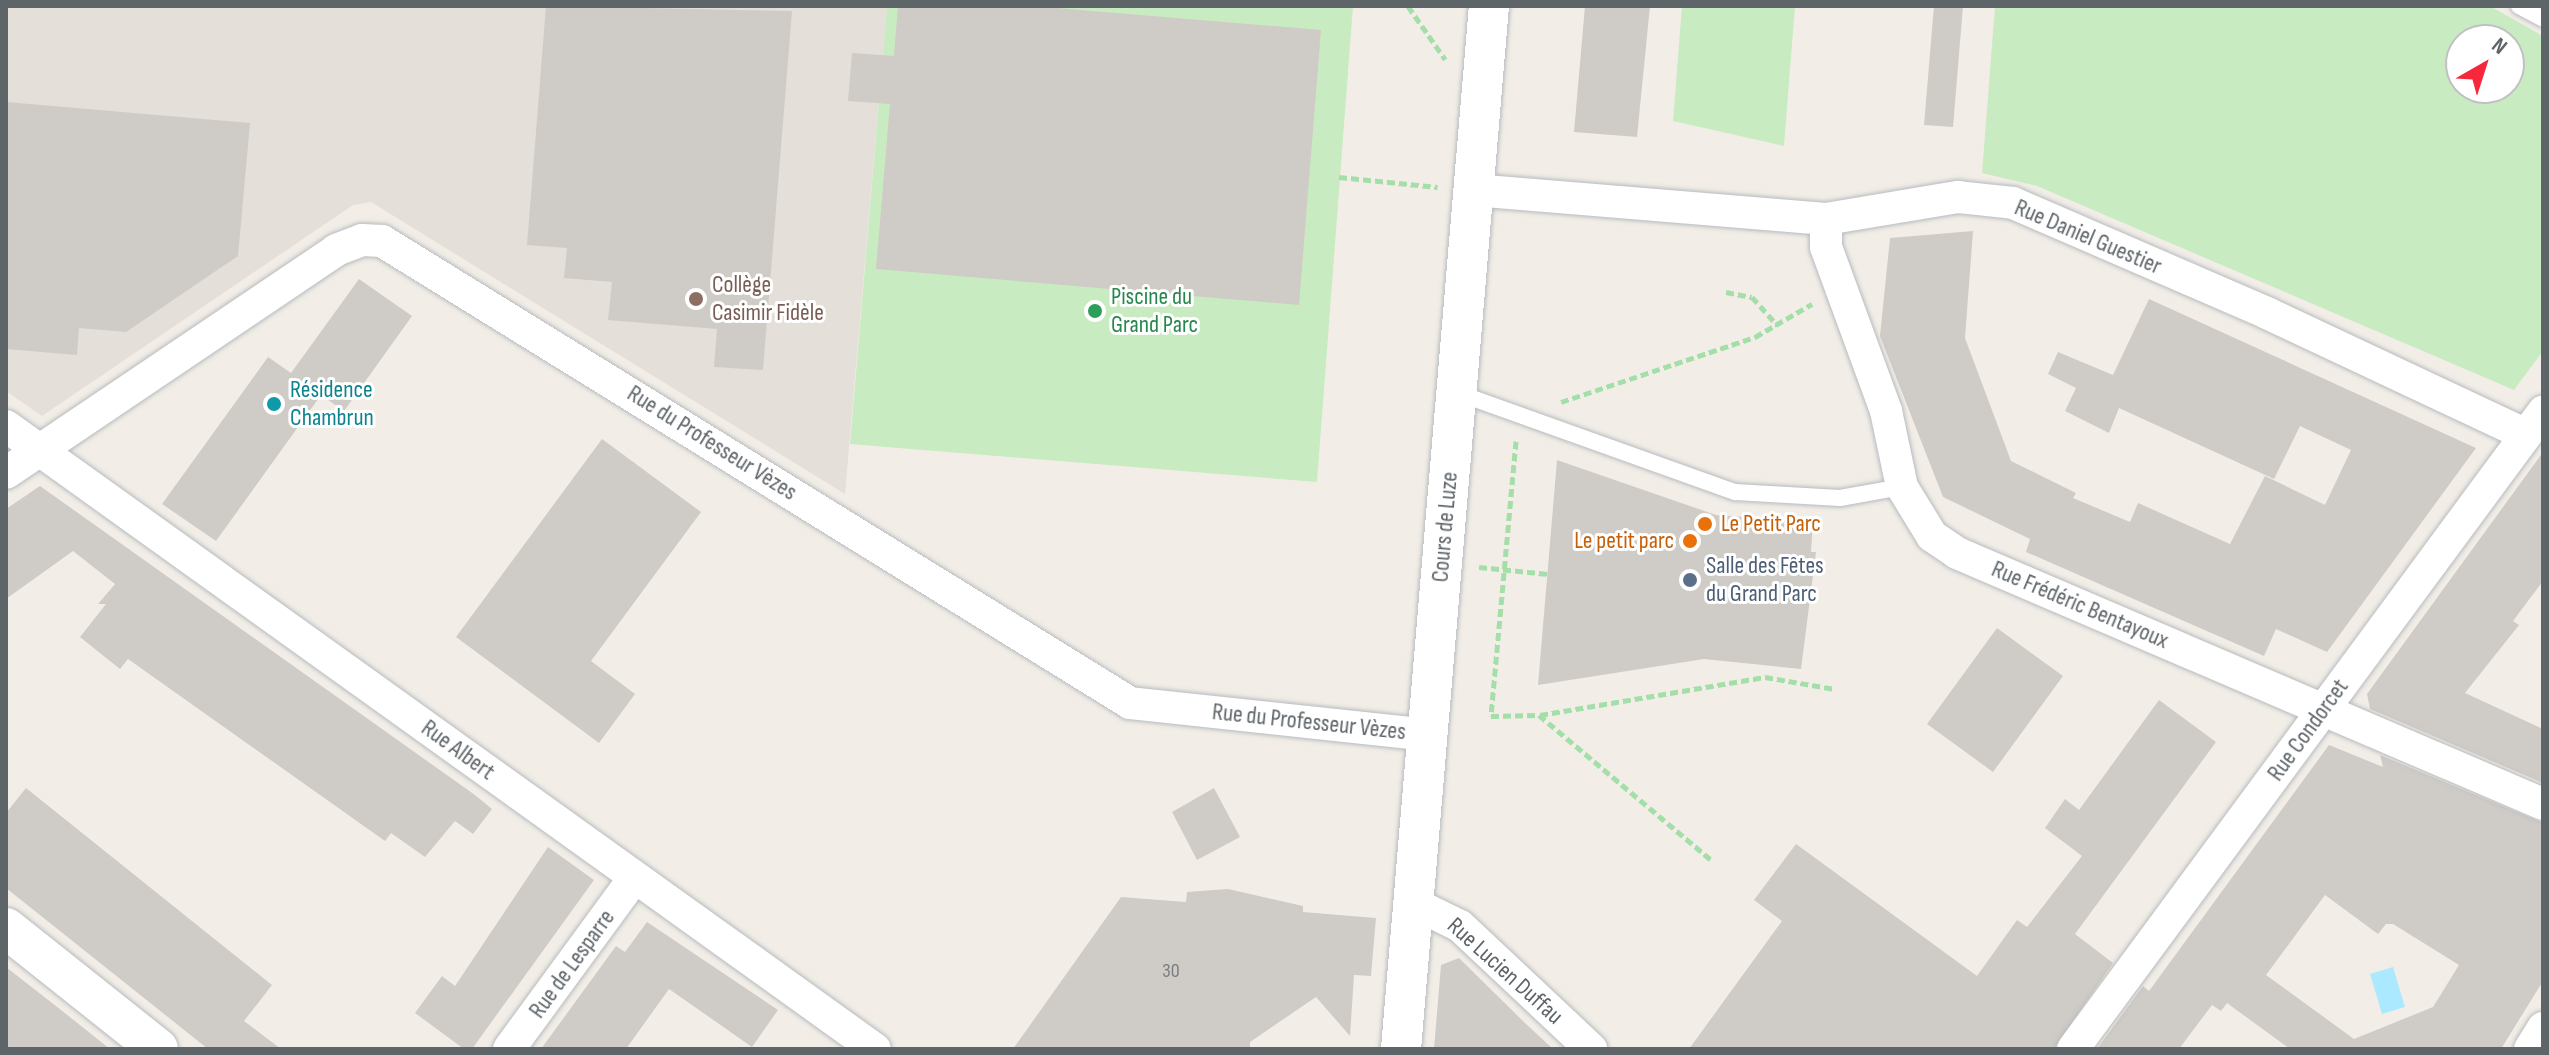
<!DOCTYPE html>
<html>
<head>
<meta charset="utf-8">
<style>
  body { margin:0 }
  #map { position:relative; width:2549px; height:1055px; overflow:hidden; background:#f2eee7; font-family:"Sofia Sans Condensed",sans-serif }
  div>[style] { position:absolute }
  .education>* { inset:0; background:#e4dfd8 }
  .green>* { inset:0; background:#c9ebc2 }
  .water>* { inset:0; background:#aae9ff }
  .building>* { inset:0; background:#cfcbc6 }
  .path>* { height:5px; margin-top:-2.5px; transform-origin:0; background:repeating-linear-gradient(90deg,#a4dea9 0 8px,transparent 0 12px) }
  .roads { filter:drop-shadow(0 0 2px #b7bbbf) drop-shadow(0 0 2px #b7bbbf) }
  .service>* { height:16px; margin:-8px; padding:0 8px; transform-origin:8px; border-radius:8px; background:#fff }
  .minor>* { height:32px; margin:-16px; padding:0 16px; transform-origin:16px; border-radius:16px; background:#fff }
  .tertiary>* { height:40px; margin:-20px; padding:0 20px; transform-origin:20px; border-radius:20px; background:#fff }
  .dots>* { width:22px; height:22px; translate:-50% -50%; box-sizing:border-box; border:4px solid #fff; border-radius:50% }
  span { translate:-50% -50%; white-space:nowrap; text-align:center; line-height:1.15; -webkit-text-stroke:6px #fff; paint-order:stroke }
  .number-label { font-size:20px; color:#7a7e80 }
  .number-label span { -webkit-text-stroke-width:0 }
  .street-label { font-size:24px; color:#5e6569 }
  .education-label { font-size:24px; color:#785e54 }
  .left { translate:0 -50%; text-align:left }
  .leisure-label { font-size:24px; color:#27864d }
  .culture-label { font-size:24px; color:#0d838f }
  .food-label { font-size:24px; color:#c56008 }
  .right { translate:-100% -50%; text-align:right }
  .service-label { font-size:24px; color:#4e5e75 }
  .frame { position:absolute; inset:0; border:8px solid #5e6569; pointer-events:none }
  .north { position:absolute; left:2445px; top:24px; width:80px; height:80px; box-sizing:border-box; background:#fff; border:2px solid #bfc1c3; border-radius:50%; rotate:39deg; font-size:22px; font-weight:700; line-height:32px; text-align:center; color:#5e6569 }
  .north::after { content:''; display:block; margin:auto; width:28px; height:36px; background:#f7283c; clip-path:polygon(50% 0,100% 100%,50% 72%,0 100%) }
</style>
</head>
<body>
<div id="map">
  <div class="education">
    <i style="clip-path:polygon(6px 6px,887px 6px,845px 494px,371px 202px,353px 205px,42px 416px,6px 391px)"></i>
  </div>
  <div class="green">
    <i style="clip-path:polygon(887px 6px,1353px 6px,1317px 482px,850px 444px)"></i>
    <i style="clip-path:polygon(1682px 6px,1795px 6px,1784px 146px,1673px 121px)"></i>
    <i style="clip-path:polygon(evenodd,1995px 6px,2490px 6px,2543px 36px,2543px 351px,2514px 390px,2037px 186px,1982px 173px,1995px 6px,2461px 40px,2509px 40px,2509px 88px,2461px 88px,2461px 40px)"></i>
  </div>
  <div class="water">
    <i style="clip-path:polygon(2393px 967px,2405px 1007px,2382px 1014px,2370px 974px)"></i>
  </div>
  <div class="building">
    <i style="clip-path:polygon(546px 6px,792px 11px,763px 370px,714px 367px,717px 329px,608px 320px,612px 282px,564px 278px,567px 248px,527px 245px)"></i>
    <i style="clip-path:polygon(898px 6px,1033px 6px,1321px 30px,1299px 305px,876px 269px,890px 104px,848px 101px,852px 53px,894px 56px)"></i>
    <i style="clip-path:polygon(1585px 6px,1650px 6px,1637px 137px,1574px 132px)"></i>
    <i style="clip-path:polygon(1934px 6px,1963px 6px,1953px 127px,1924px 125px)"></i>
    <i style="clip-path:polygon(6px 102px,250px 123px,238px 256px,126px 332px,79px 328px,77px 355px,6px 349px)"></i>
    <i style="clip-path:polygon(1973px 231px,1965px 338px,2011px 461px,2076px 493px,2073px 498px,2130px 522px,2138px 503px,2230px 544px,2265px 476px,2325px 505px,2351px 450px,2300px 426px,2274px 479px,2119px 408px,2109px 433px,2065px 411px,2076px 388px,2048px 374px,2058px 352px,2113px 375px,2149px 299px,2476px 448px,2327px 652px,2276px 629px,2264px 656px,2026px 552px,2030px 539px,1943px 497px,1880px 336px,1890px 238px)"></i>
    <i style="clip-path:polygon(359px 279px,412px 316px,344px 411px,321px 395px,216px 541px,162px 504px,268px 357px,291px 373px)"></i>
    <i style="clip-path:polygon(602px 439px,701px 512px,591px 661px,635px 694px,599px 743px,456px 637px)"></i>
    <i style="clip-path:polygon(2543px 452px,2543px 581px,2513px 621px,2519px 625px,2465px 693px,2543px 729px,2543px 783px,2370px 709px,2367px 694px)"></i>
    <i style="clip-path:polygon(1557px 460px,1716px 515px,1813px 522px,1811px 552px,1816px 552px,1801px 669px,1704px 659px,1538px 685px)"></i>
    <i style="clip-path:polygon(40px 486px,475px 795px,492px 809px,473px 834px,455px 821px,425px 857px,391px 833px,385px 841px,128px 659px,120px 669px,80px 637px,106px 604px,98px 604px,115px 584px,73px 551px,6px 599px,6px 509px)"></i>
    <i style="clip-path:polygon(1997px 628px,2063px 676px,1993px 772px,1927px 724px)"></i>
    <i style="clip-path:polygon(2159px 700px,2216px 742px,2075px 934px,2113px 963px,2054px 1049px,1689px 1049px,1782px 921px,1754px 900px,1796px 844px,1977px 976px,2017px 920px,2027px 927px,2082px 856px,2045px 828px,2065px 799px,2079px 810px)"></i>
    <i style="clip-path:polygon(evenodd,2329px 745px,2383px 767px,2380px 755px,2543px 823px,2543px 981px,2501px 1049px,2290px 1049px,2227px 1003px,2221px 1011px,2212px 1005px,2179px 1049px,2097px 1049px,2143px 986px,2149px 991px,2329px 745px,2325px 895px,2378px 934px,2386px 924px,2393px 924px,2459px 965px,2433px 1007px,2354px 1039px,2266px 975px,2325px 895px)"></i>
    <i style="clip-path:polygon(26px 788px,272px 985px,244px 1021px,281px 1049px,208px 1049px,6px 888px,6px 813px)"></i>
    <i style="clip-path:polygon(1214px 788px,1240px 837px,1197px 860px,1172px 812px)"></i>
    <i style="clip-path:polygon(548px 847px,594px 880px,472px 1049px,464px 1049px,415px 1013px,442px 976px,455px 986px)"></i>
    <i style="clip-path:polygon(1228px 889px,1303px 906px,1303px 912px,1376px 918px,1371px 976px,1354px 975px,1350px 1036px,1316px 997px,1250px 1042px,1250px 1049px,1013px 1049px,1121px 897px,1186px 902px,1187px 892px)"></i>
    <i style="clip-path:polygon(647px 922px,778px 1010px,752px 1047px,669px 989px,626px 1049px,541px 1049px,616px 946px,625px 952px)"></i>
    <i style="clip-path:polygon(1459px 958px,1525px 1023px,1553px 1049px,1434px 1049px,1441px 965px)"></i>
    <i style="clip-path:polygon(6px 967px,61px 1010px,110px 1049px,6px 1049px)"></i>
  </div>
  <div class="path">
    <i style="left:1408px;top:6px;width:65px;rotate:55.1deg"></i>
    <i style="left:1339px;top:177px;width:99px;rotate:5.8deg"></i>
    <i style="left:1726px;top:292px;width:26px;rotate:11deg"></i>
    <i style="left:1752px;top:297px;width:38px;rotate:48deg"></i>
    <i style="left:1561px;top:402px;width:205px;rotate:-18.5deg"></i>
    <i style="left:1755px;top:337px;width:66px;rotate:-30.1deg"></i>
    <i style="left:1516px;top:441px;width:276px;rotate:95.2deg"></i>
    <i style="left:1491px;top:716px;width:48px;rotate:-1.2deg"></i>
    <i style="left:1539px;top:715px;width:224px;rotate:40.1deg"></i>
    <i style="left:1479px;top:567px;width:69px;rotate:5.8deg"></i>
    <i style="left:1540px;top:715px;width:228px;rotate:-9.6deg"></i>
    <i style="left:1765px;top:677px;width:71px;rotate:9.7deg"></i>
  </div>
  <div class="roads">
    <div class="service">
      <i style="left:2519px;top:6px;width:27px;rotate:28deg"></i>
      <i style="left:1458px;top:393px;width:294px;rotate:19.7deg"></i>
      <i style="left:1735px;top:492px;width:105px;rotate:3.3deg"></i>
      <i style="left:1840px;top:498px;width:63px;rotate:-10.1deg"></i>
    </div>
    <div class="minor">
      <i style="left:1473px;top:190px;width:354px;rotate:4.7deg"></i>
      <i style="left:1826px;top:219px;width:134px;rotate:-9.5deg"></i>
      <i style="left:1958px;top:197px;width:55px;rotate:6.2deg"></i>
      <i style="left:2013px;top:203px;width:277px;rotate:23.4deg"></i>
      <i style="left:2267px;top:313px;width:286px;rotate:25.2deg"></i>
      <i style="left:1826px;top:219px;width:28px;rotate:90deg"></i>
      <i style="left:1826px;top:247px;width:175px;rotate:69.9deg"></i>
      <i style="left:1886px;top:411px;width:78px;rotate:78.1deg"></i>
      <i style="left:1902px;top:487px;width:57px;rotate:58.5deg"></i>
      <i style="left:1932px;top:536px;width:30px;rotate:34deg"></i>
      <i style="left:1957px;top:553px;width:637px;rotate:23.19deg"></i>
      <i style="left:6px;top:426px;width:1069px;rotate:35.64deg"></i>
      <i style="left:6px;top:473px;width:398px;rotate:-34deg"></i>
      <i style="left:336px;top:250px;width:28px;rotate:-21deg"></i>
      <i style="left:362px;top:240px;width:20px;rotate:3deg"></i>
      <i style="left:382px;top:241px;width:879px;rotate:31.7deg"></i>
      <i style="left:1130px;top:703px;width:299px;rotate:6.1deg"></i>
      <i style="left:1413px;top:903px;width:52px;rotate:26.1deg"></i>
      <i style="left:1460px;top:926px;width:180px;rotate:43.2deg"></i>
      <i style="left:509px;top:1049px;width:212px;rotate:-53.8deg"></i>
      <i style="left:2073px;top:1049px;width:792px;rotate:-53.58deg"></i>
      <i style="left:2530px;top:1049px;width:25px;rotate:-58deg"></i>
    </div>
    <div class="tertiary">
      <i style="left:6px;top:928px;width:194px;rotate:38.5deg"></i>
      <i style="left:1401px;top:1049px;width:1047px;rotate:-85.18deg"></i>
    </div>
  </div>
  <div class="dots">
    <i style="left:696px;top:299px;background:#8d6e63"></i>
    <i style="left:1095px;top:311px;background:#2e9e5b"></i>
    <i style="left:274px;top:404px;background:#0f9aa8"></i>
    <i style="left:1705px;top:524px;background:#e8710a"></i>
    <i style="left:1690px;top:541px;background:#e8710a"></i>
    <i style="left:1690px;top:580px;background:#5c6f8a"></i>
  </div>
  <div class="number-label">
    <span style="left:1171px;top:971px">30</span>
  </div>
  <div class="street-label">
    <span style="left:2088px;top:237px;rotate:23deg">Rue Daniel Guestier</span>
    <span style="left:712px;top:443px;rotate:32deg">Rue du Professeur Vèzes</span>
    <span style="left:1445px;top:527px;rotate:-85deg">Cours de Luze</span>
    <span style="left:2080px;top:605px;rotate:23deg">Rue Frédéric Bentayoux</span>
    <span style="left:1309px;top:722px;rotate:6deg">Rue du Professeur Vèzes</span>
    <span style="left:2308px;top:730px;rotate:-54deg">Rue Condorcet</span>
    <span style="left:458px;top:750px;rotate:36deg">Rue Albert</span>
    <span style="left:572px;top:964px;rotate:-54deg">Rue de Lesparre</span>
    <span style="left:1505px;top:971px;rotate:42deg">Rue Lucien Duffau</span>
  </div>
  <div class="education-label">
    <span class="left" style="left:712px;top:299px">Collège<br>Casimir Fidèle</span>
  </div>
  <div class="leisure-label">
    <span class="left" style="left:1111px;top:311px">Piscine du<br>Grand Parc</span>
  </div>
  <div class="culture-label">
    <span class="left" style="left:290px;top:404px">Résidence<br>Chambrun</span>
  </div>
  <div class="food-label">
    <span class="left" style="left:1721px;top:524px">Le Petit Parc</span>
    <span class="right" style="left:1674px;top:541px">Le petit parc</span>
  </div>
  <div class="service-label">
    <span class="left" style="left:1706px;top:580px">Salle des Fêtes<br>du Grand Parc</span>
  </div>
  <div class="frame"></div>
  <div class="north">N</div>
</div>
</body>
</html>
